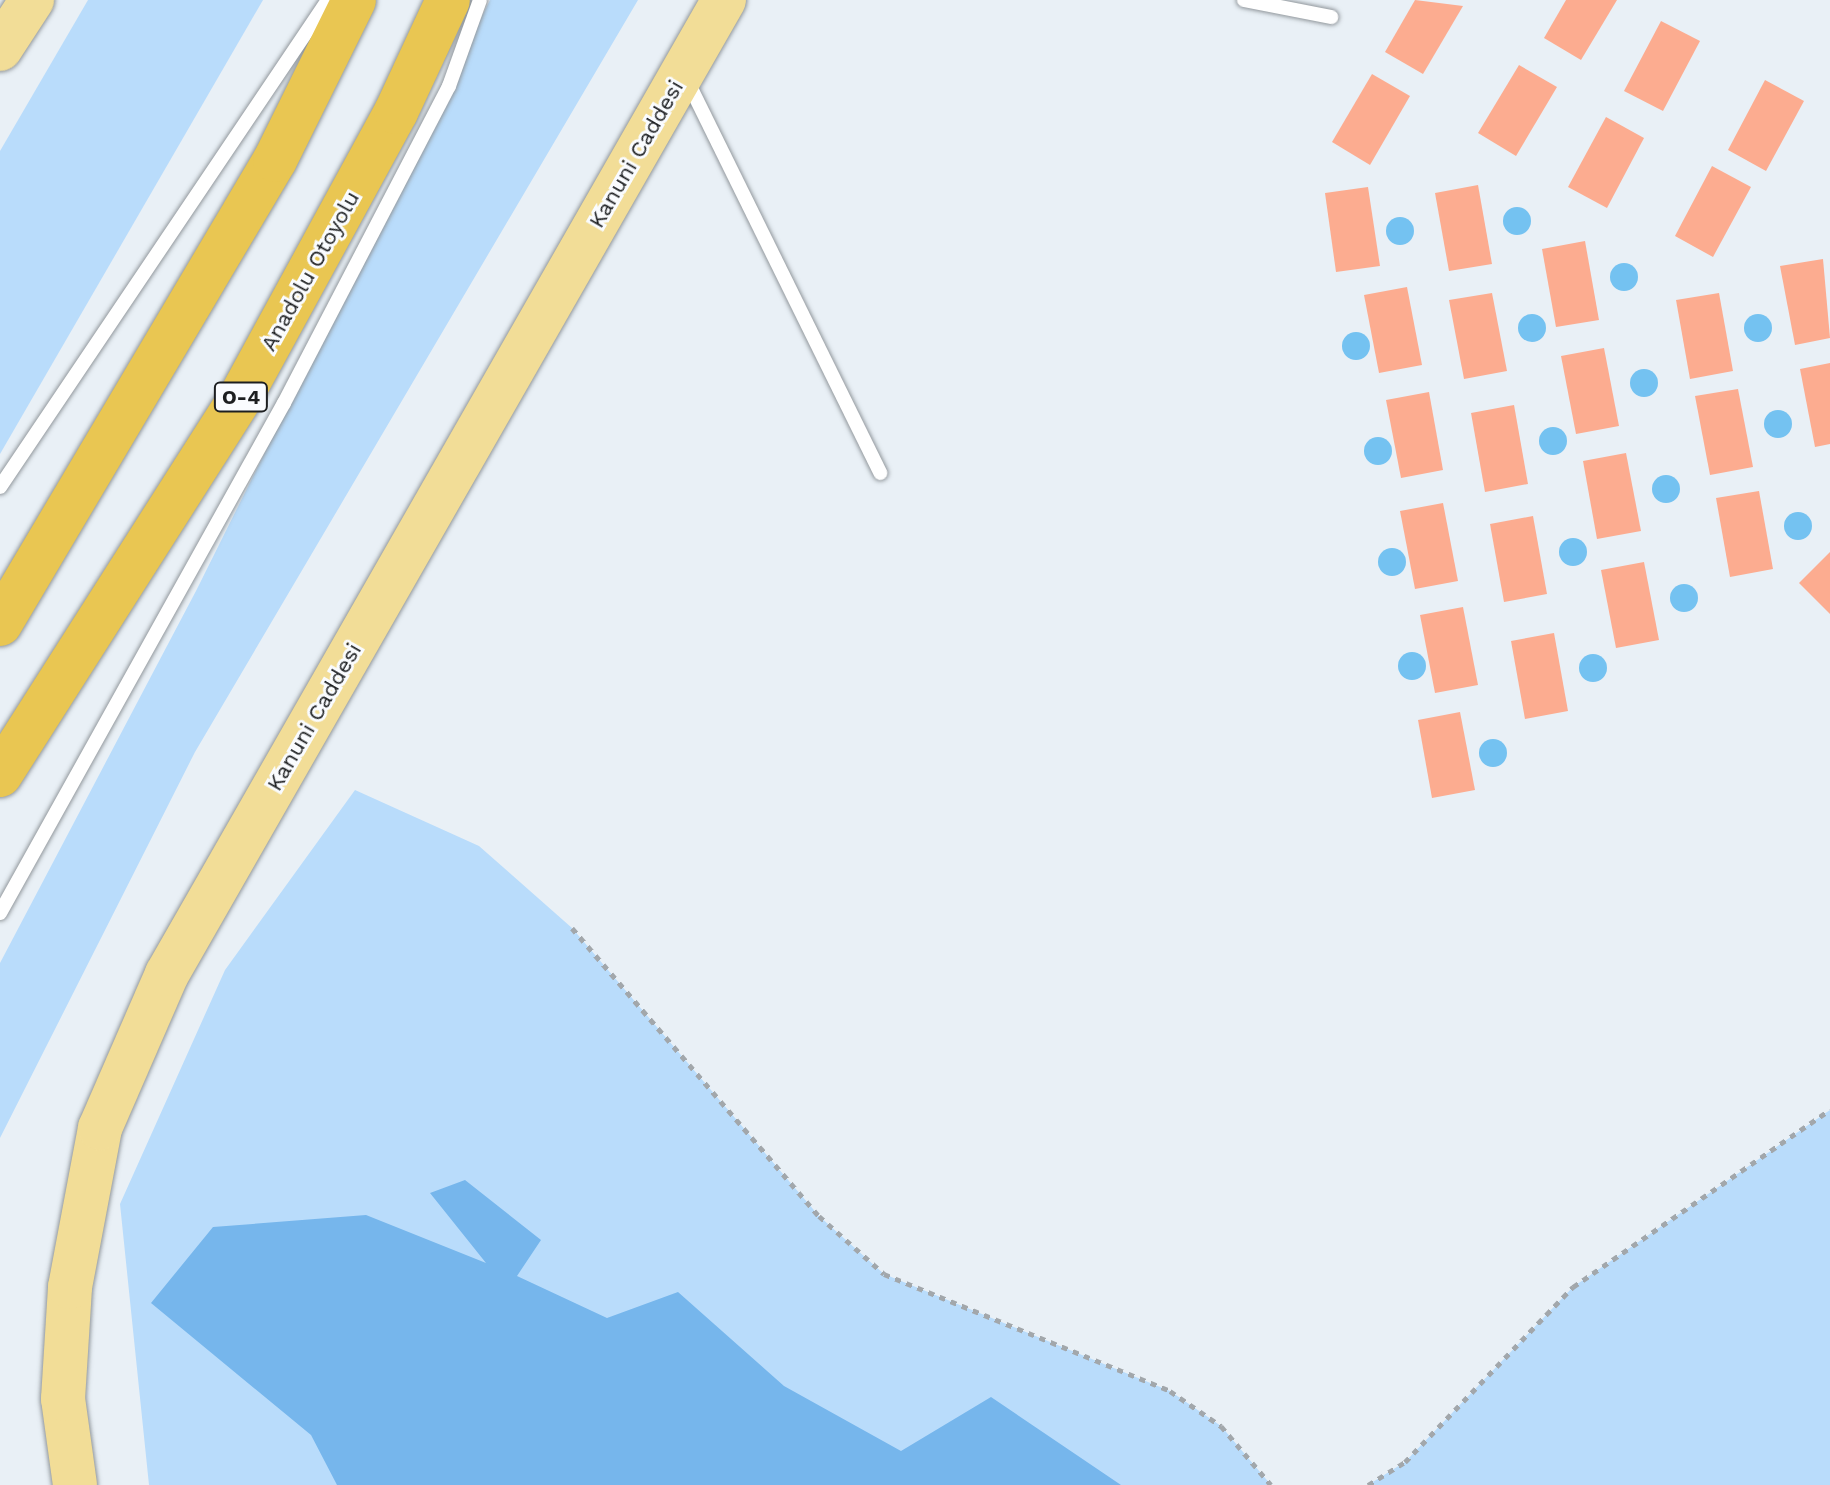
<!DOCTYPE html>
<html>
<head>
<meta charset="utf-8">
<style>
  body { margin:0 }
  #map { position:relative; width:1830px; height:1485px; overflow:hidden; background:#e9f0f6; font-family:"Work Sans",sans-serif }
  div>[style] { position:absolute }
  .green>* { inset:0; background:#b9dcfb }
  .forest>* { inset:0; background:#76b6ec }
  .water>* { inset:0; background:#74c2f1 }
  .round { border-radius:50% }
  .building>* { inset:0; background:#fcac90 }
  .path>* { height:5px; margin-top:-2.5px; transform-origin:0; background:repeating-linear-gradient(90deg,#a2a7ab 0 6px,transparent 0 12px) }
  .roads { filter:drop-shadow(0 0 2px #92989d) drop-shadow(0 0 2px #92989d) }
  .lane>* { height:14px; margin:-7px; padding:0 7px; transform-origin:7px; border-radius:7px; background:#fff }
  .primary>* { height:44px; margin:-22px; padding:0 22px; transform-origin:22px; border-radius:22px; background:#f2dd97 }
  .highway>* { height:44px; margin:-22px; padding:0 22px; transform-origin:22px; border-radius:22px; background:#e9c652 }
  span { translate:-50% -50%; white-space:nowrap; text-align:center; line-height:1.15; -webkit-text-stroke:6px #fafcff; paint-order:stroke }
  .shield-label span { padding:2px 6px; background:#fafcff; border:2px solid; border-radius:6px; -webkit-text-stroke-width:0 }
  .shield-label { font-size:20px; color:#1d1f21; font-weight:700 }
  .street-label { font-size:22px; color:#1d1f21 }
</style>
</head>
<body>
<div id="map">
  <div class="green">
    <i style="clip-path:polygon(88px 0,263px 0,0 454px,0 151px)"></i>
    <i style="clip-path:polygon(490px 0,638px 0,195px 752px,0 1138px,0 963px,197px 589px)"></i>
    <i style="clip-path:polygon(355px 790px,479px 846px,572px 928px,819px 1216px,884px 1274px,1170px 1391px,1221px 1426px,1271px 1485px,149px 1485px,120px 1204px,225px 970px)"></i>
    <i style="clip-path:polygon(1830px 1110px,1830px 1485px,1368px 1485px,1405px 1462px,1573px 1287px)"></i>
  </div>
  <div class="forest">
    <i style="clip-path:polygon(465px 1180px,541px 1240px,517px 1276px,607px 1318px,678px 1292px,784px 1386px,901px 1451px,991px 1397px,1121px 1485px,337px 1485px,311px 1435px,151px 1303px,213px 1227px,366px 1215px,486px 1263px,430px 1193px)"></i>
  </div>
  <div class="water">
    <i class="round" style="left:1503px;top:207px;width:28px;height:28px"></i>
    <i class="round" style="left:1386px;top:217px;width:28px;height:28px"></i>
    <i class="round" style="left:1610px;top:263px;width:28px;height:28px"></i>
    <i class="round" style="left:1744px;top:314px;width:28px;height:28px"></i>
    <i class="round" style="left:1518px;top:314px;width:28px;height:28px"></i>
    <i class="round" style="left:1342px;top:332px;width:28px;height:28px"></i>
    <i class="round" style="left:1630px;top:369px;width:28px;height:28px"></i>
    <i class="round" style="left:1764px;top:410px;width:28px;height:28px"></i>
    <i class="round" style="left:1539px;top:427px;width:28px;height:28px"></i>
    <i class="round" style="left:1364px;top:437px;width:28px;height:28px"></i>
    <i class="round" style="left:1652px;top:475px;width:28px;height:28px"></i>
    <i class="round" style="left:1784px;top:512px;width:28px;height:28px"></i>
    <i class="round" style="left:1559px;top:538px;width:28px;height:28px"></i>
    <i class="round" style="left:1378px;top:548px;width:28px;height:28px"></i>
    <i class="round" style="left:1670px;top:584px;width:28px;height:28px"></i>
    <i class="round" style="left:1398px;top:652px;width:28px;height:28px"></i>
    <i class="round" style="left:1579px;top:654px;width:28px;height:28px"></i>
    <i class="round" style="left:1479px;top:739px;width:28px;height:28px"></i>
  </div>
  <div class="building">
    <i style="clip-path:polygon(1415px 0,1463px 6px,1423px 74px,1385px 52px)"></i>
    <i style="clip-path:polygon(1566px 0,1617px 0,1581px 60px,1544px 38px)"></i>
    <i style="clip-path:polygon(1661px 21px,1700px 41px,1663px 111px,1624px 91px)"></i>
    <i style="clip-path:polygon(1519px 65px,1557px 87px,1516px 156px,1478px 133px)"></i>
    <i style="clip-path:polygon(1372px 74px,1410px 96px,1370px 165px,1332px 142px)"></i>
    <i style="clip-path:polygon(1765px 80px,1804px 101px,1766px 171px,1728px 150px)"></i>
    <i style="clip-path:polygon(1606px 117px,1644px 138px,1607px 208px,1568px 187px)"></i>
    <i style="clip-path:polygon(1712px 166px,1751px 187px,1713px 257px,1675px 236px)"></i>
    <i style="clip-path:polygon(1478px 185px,1492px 264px,1449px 271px,1435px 193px)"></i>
    <i style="clip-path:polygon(1368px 187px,1380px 266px,1336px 272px,1325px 193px)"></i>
    <i style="clip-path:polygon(1585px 241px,1599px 320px,1556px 327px,1542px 249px)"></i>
    <i style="clip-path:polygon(1823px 259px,1830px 338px,1795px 345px,1780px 266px)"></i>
    <i style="clip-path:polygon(1407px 287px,1422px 365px,1379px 373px,1364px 295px)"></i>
    <i style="clip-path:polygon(1492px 293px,1507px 371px,1464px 379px,1449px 300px)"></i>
    <i style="clip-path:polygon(1719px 293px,1733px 371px,1690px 379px,1676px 300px)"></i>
    <i style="clip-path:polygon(1604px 348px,1619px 426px,1576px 434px,1561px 356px)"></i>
    <i style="clip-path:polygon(1830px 363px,1830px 444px,1815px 447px,1800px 369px)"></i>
    <i style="clip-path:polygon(1738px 389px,1753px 467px,1710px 475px,1695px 396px)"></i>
    <i style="clip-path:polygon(1429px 392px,1443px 470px,1401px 478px,1386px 400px)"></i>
    <i style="clip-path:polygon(1514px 405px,1528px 484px,1485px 492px,1471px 413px)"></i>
    <i style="clip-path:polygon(1626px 453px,1641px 531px,1597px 539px,1583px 461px)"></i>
    <i style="clip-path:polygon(1759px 491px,1773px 569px,1730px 577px,1716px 498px)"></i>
    <i style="clip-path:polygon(1443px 503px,1458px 581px,1415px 589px,1400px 511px)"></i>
    <i style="clip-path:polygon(1533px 516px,1547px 594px,1504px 602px,1490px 524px)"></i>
    <i style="clip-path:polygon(1830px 552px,1830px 614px,1799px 583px)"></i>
    <i style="clip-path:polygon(1644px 562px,1659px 640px,1616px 648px,1601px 570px)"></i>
    <i style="clip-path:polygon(1463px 607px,1478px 685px,1435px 693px,1420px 615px)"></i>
    <i style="clip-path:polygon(1554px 633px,1568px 711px,1525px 719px,1511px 641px)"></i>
    <i style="clip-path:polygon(1460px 712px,1475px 790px,1432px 798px,1418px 720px)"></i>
  </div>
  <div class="path">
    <i style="left:572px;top:928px;width:379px;rotate:49.4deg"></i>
    <i style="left:819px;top:1216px;width:87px;rotate:41.7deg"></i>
    <i style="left:884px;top:1274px;width:309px;rotate:22.2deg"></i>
    <i style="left:1170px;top:1391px;width:62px;rotate:34.5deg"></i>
    <i style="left:1221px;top:1426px;width:77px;rotate:49.7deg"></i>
    <i style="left:1368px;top:1485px;width:44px;rotate:-31.9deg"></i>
    <i style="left:1405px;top:1462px;width:243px;rotate:-46.2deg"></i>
    <i style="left:1573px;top:1287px;width:312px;rotate:-34.6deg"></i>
  </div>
  <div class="roads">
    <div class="lane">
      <i style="left:1244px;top:0;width:89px;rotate:11.1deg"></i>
      <i style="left:687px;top:80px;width:438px;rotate:63.8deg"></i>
      <i style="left:0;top:487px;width:587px;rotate:-56.04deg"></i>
      <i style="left:0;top:913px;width:584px;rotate:-60.89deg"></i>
      <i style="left:284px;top:403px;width:357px;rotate:-62.5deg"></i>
      <i style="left:449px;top:86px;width:91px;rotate:-70.2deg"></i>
    </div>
    <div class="primary">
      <i style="left:0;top:49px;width:59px;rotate:-56.9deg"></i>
      <i style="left:75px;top:1485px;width:87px;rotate:-97.9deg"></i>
      <i style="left:63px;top:1399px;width:112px;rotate:-86.4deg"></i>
      <i style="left:70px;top:1287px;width:162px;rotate:-79.3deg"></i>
      <i style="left:100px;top:1128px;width:168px;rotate:-66.5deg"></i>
      <i style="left:167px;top:974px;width:1122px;rotate:-60.24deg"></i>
    </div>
    <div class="highway">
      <i style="left:0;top:624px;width:539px;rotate:-59.35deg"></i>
      <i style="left:275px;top:160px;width:178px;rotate:-63.7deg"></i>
      <i style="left:0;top:775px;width:447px;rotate:-57.5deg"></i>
      <i style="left:240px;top:398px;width:326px;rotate:-61.4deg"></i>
      <i style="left:396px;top:112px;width:123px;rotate:-65.1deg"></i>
    </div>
  </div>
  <div class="shield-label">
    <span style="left:241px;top:397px">O-4</span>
  </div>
  <div class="street-label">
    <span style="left:636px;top:154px;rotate:-60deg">Kanuni Caddesi</span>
    <span style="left:310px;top:271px;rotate:-61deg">Anadolu Otoyolu</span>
    <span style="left:314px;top:717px;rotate:-60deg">Kanuni Caddesi</span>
  </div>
</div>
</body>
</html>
